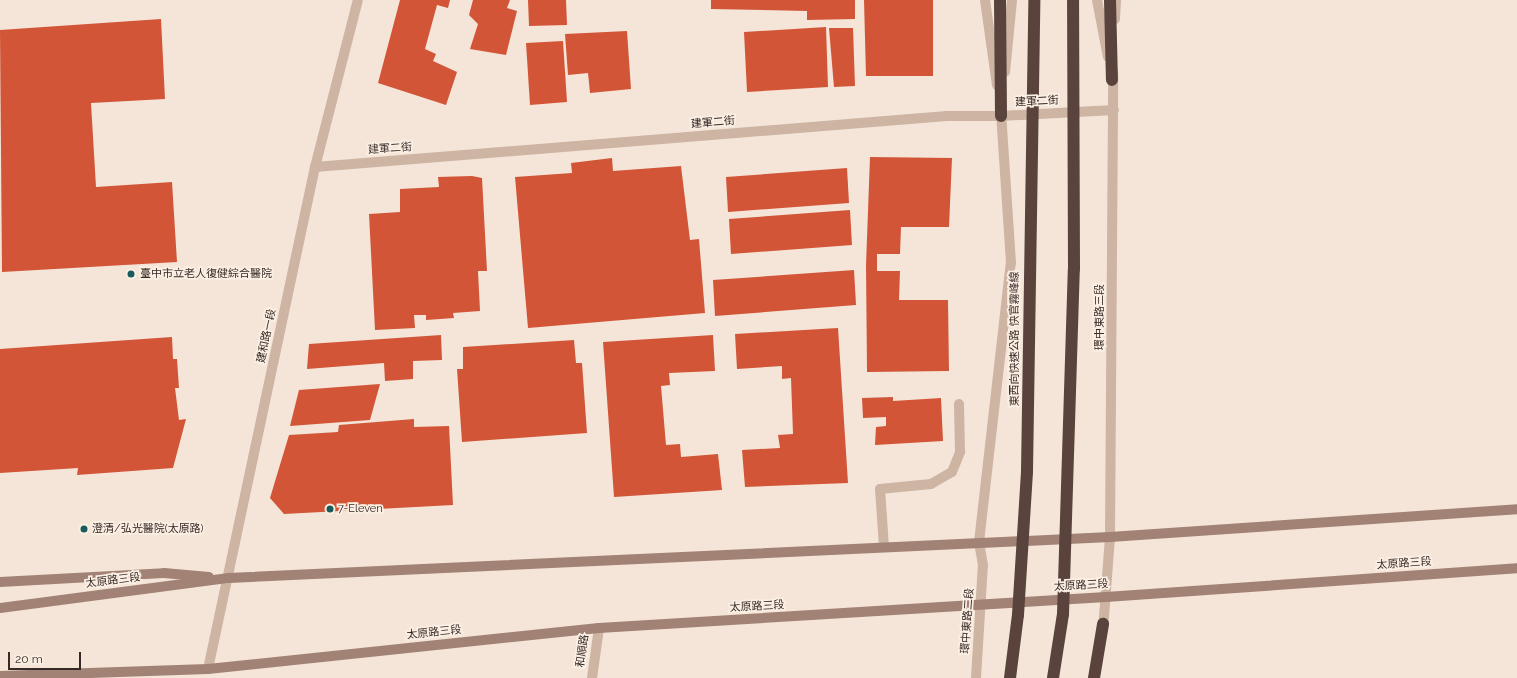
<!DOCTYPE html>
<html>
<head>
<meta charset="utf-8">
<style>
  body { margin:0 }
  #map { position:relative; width:1517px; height:678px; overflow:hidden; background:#f4e5d8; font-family:Raleway,"Noto Sans TC",sans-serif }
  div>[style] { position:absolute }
  .building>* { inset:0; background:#d25537 }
  .lane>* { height:10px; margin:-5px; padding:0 5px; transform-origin:5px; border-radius:5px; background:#cdb4a3 }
  .street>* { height:10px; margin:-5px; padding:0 5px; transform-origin:5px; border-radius:5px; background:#cdb4a3 }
  .secondary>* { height:10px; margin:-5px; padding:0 5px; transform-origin:5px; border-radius:5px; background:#a18274 }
  .highway>* { height:12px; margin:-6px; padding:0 6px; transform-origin:6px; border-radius:6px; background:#59433c }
  .highway-bridge>* { height:12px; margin:-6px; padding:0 6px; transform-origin:6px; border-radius:6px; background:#59433c }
  .dots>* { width:11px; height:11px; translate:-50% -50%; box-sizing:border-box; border:2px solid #fbefe4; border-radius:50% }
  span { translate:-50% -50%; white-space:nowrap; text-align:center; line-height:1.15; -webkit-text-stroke:3.5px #fbefe4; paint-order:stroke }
  .street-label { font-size:11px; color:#372a26 }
  .poi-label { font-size:11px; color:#372a26 }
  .left { translate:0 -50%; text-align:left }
  .scale { position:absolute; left:8px; top:652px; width:73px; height:18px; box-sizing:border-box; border:2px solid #372a26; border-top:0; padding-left:5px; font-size:12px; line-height:14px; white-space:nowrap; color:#372a26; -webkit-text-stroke:3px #fbefe4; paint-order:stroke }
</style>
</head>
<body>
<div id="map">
  <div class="building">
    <i style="clip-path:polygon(400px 0,450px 0,448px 8px,437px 5px,425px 49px,436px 54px,433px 61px,457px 72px,446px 105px,378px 83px)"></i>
    <i style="clip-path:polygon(473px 0,510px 0,507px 8px,517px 11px,506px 55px,470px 49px,478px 24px,469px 15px)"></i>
    <i style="clip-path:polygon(528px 0,566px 0,567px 25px,529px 26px)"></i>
    <i style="clip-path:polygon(711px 0,855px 0,855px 19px,807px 20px,807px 11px,711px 9px)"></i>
    <i style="clip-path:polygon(864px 0,933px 0,933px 76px,866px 76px)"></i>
    <i style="clip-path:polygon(161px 19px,165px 99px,91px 103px,96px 187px,172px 182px,177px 262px,2px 272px,0 30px)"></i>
    <i style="clip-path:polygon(826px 27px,828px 87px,747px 92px,744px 32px)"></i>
    <i style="clip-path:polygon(829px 28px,853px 28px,855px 86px,834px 87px)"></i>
    <i style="clip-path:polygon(627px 31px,631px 89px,590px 93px,588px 73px,568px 75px,565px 34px)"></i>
    <i style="clip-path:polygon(563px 41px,567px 102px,530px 105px,526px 43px)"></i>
    <i style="clip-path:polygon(870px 157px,952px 158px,949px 227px,901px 227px,900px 254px,877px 254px,877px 271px,900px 271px,899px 300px,948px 300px,949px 371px,867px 372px,866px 265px)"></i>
    <i style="clip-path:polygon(612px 158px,613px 171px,681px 166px,690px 240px,699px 239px,705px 313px,528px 328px,515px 177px,572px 173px,571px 163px)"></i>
    <i style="clip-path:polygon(847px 168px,849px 203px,728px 212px,726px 177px)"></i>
    <i style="clip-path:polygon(472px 176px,482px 178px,487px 271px,478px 271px,480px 311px,453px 313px,454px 318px,426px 320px,426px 315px,414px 315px,415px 328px,375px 330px,369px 214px,400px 212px,400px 189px,439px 187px,438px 177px)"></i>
    <i style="clip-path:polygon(850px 210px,852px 245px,731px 254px,729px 219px)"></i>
    <i style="clip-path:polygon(854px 270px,856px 305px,715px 316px,713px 280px)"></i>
    <i style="clip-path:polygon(838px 328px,848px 483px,745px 487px,742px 450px,780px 448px,778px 435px,793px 434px,791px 378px,782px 379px,782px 366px,737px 369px,735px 334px)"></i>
    <i style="clip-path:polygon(441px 335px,442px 360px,413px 361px,413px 379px,385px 381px,384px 363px,307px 369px,309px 344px)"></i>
    <i style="clip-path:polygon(713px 335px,715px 371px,669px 373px,670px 385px,661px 386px,666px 445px,680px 444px,681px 457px,718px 454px,722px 490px,614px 497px,603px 342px)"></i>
    <i style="clip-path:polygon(172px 337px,173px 359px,177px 359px,179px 388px,175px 388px,179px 420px,186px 419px,173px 468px,77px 475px,78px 468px,0 473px,0 349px)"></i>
    <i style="clip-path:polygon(574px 340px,576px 363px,582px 363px,587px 433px,462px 442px,457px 369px,463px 369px,463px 347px)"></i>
    <i style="clip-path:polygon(380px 384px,370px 420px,290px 426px,299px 390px)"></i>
    <i style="clip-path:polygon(893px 397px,893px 401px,941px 398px,943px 441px,875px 445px,876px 427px,886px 426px,886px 417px,863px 418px,862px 398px)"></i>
    <i style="clip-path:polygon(414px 419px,414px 427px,449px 426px,453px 505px,284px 514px,270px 498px,289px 435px,338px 432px,339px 425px)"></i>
  </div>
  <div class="lane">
    <i style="left:884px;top:547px;width:58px;rotate:-93.9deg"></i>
    <i style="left:880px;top:489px;width:51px;rotate:-5.6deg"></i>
    <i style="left:931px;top:484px;width:24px;rotate:-30deg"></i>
    <i style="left:952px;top:472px;width:22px;rotate:-68deg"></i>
    <i style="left:960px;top:452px;width:48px;rotate:-91.2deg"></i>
  </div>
  <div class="street">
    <i style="left:985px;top:0;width:86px;rotate:82deg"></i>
    <i style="left:1097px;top:0;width:58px;rotate:79.1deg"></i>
    <i style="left:1115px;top:19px;width:19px;rotate:-87deg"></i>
    <i style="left:1005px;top:72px;width:72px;rotate:-84.4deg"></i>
    <i style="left:315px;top:167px;width:634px;rotate:-4.61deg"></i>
    <i style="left:947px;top:116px;width:54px"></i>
    <i style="left:1001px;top:116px;width:113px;rotate:-3deg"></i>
    <i style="left:1103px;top:630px;width:93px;rotate:-85.7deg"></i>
    <i style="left:1110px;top:537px;width:464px;rotate:-89.6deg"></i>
    <i style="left:208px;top:669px;width:513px;rotate:-77.97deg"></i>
    <i style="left:315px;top:167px;width:172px;rotate:-75.6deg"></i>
    <i style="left:592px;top:678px;width:50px;rotate:-82deg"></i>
    <i style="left:976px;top:678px;width:113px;rotate:-86.5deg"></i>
    <i style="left:983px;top:565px;width:23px;rotate:-100deg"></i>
    <i style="left:979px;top:542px;width:281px;rotate:-83.5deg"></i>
    <i style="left:1011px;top:263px;width:152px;rotate:-93.8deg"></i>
  </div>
  <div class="secondary">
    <i style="left:0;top:582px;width:164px;rotate:-3.1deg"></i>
    <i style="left:164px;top:573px;width:45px;rotate:5.1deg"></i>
    <i style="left:0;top:608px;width:231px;rotate:-7.5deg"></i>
    <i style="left:229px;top:578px;width:882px;rotate:-2.66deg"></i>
    <i style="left:1110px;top:537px;width:408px;rotate:-3.9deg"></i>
    <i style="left:0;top:676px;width:208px;rotate:-1.9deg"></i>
    <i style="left:208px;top:669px;width:393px;rotate:-6deg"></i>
    <i style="left:599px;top:628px;width:508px;rotate:-3.5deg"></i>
    <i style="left:1106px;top:597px;width:412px;rotate:-4deg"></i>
  </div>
  <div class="highway">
    <i style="left:1000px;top:0;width:116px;rotate:89.5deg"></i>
    <i style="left:1110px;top:0;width:80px;rotate:88.6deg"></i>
    <i style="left:1094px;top:678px;width:55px;rotate:-80.5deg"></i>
  </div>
  <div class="highway-bridge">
    <i style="left:1010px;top:678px;width:64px;rotate:-82.8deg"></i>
    <i style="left:1018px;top:615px;width:144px;rotate:-86.4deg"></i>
    <i style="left:1027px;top:471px;width:471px;rotate:-89.1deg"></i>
    <i style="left:1053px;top:678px;width:65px;rotate:-81.1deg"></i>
    <i style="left:1063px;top:614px;width:345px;rotate:-88.2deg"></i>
    <i style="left:1074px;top:269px;width:269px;rotate:-90.2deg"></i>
  </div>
  <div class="dots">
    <i style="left:131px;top:274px;background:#175b5c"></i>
    <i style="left:330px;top:509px;background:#175b5c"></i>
    <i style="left:84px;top:529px;background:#175b5c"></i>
  </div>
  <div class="street-label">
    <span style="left:1037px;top:102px;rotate:-3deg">建軍二街</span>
    <span style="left:713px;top:123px;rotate:-5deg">建軍二街</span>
    <span style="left:390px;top:149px;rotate:-4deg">建軍二街</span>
    <span style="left:1100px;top:317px;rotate:-90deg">環中東路三段</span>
    <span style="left:267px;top:336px;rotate:-78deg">建和路一段</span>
    <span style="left:1015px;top:339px;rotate:-90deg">東西向快速公路 快官霧峰線</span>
    <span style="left:1404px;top:564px;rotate:-4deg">太原路三段</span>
    <span style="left:113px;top:581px;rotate:-7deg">太原路三段</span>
    <span style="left:1081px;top:586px;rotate:-3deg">太原路三段</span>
    <span style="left:757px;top:607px;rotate:-3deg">太原路三段</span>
    <span style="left:968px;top:621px;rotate:-86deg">環中東路二段</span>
    <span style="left:434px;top:633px;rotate:-6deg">太原路三段</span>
    <span style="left:583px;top:651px;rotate:-82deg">和順路</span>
  </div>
  <div class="poi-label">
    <span class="left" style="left:140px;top:274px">臺中市立老人復健綜合醫院</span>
    <span class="left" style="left:338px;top:509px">7-Eleven</span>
    <span class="left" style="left:92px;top:529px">澄清/弘光醫院(太原路)</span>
  </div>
  <div class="scale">20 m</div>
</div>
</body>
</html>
